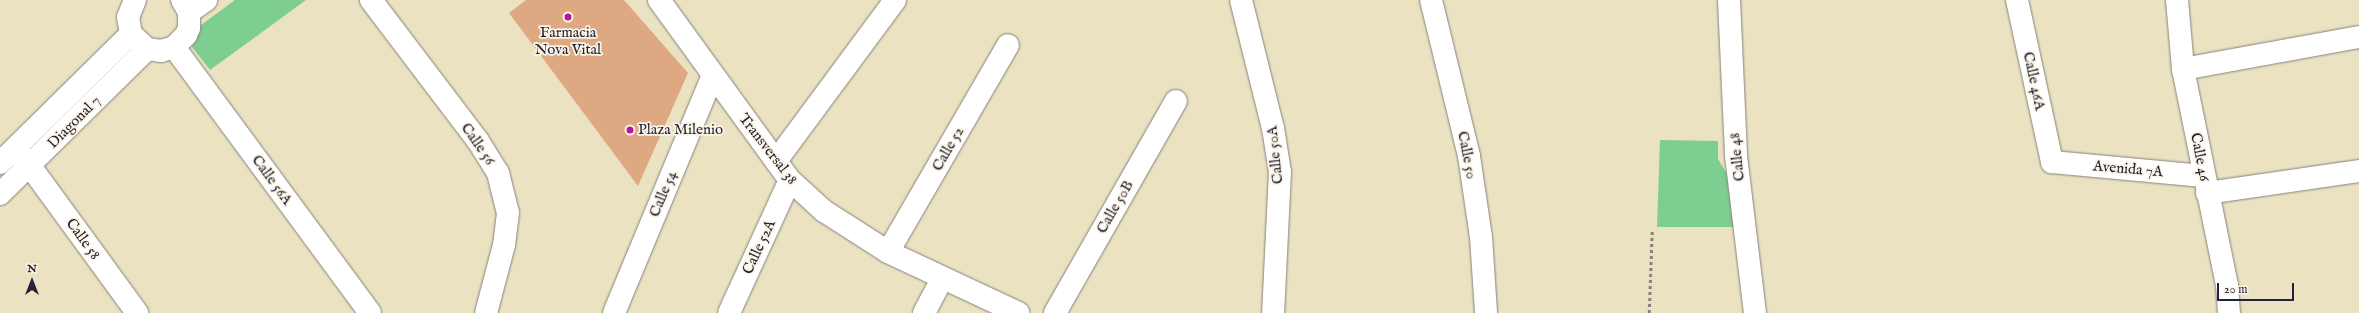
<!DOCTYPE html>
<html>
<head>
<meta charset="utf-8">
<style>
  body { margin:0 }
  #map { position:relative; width:2359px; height:313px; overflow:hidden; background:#ebe2c1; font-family:"IM FELL English",serif }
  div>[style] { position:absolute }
  .green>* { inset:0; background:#7dce90 }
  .building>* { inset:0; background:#dea982 }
  .path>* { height:2.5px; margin-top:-1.25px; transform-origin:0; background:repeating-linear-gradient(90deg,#86827e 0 3px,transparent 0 6px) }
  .roads { filter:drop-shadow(0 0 1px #86827e) drop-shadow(0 0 1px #86827e) }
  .minor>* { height:22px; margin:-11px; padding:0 11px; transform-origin:11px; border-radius:11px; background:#fff }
  .dots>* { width:11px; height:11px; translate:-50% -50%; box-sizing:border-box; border:2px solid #fcf5e5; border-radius:50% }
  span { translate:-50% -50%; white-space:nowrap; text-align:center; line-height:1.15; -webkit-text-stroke:3.5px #fcf5e5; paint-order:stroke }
  .poi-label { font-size:15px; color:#22223b }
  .left { translate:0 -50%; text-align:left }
  .street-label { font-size:15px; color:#22223b }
  .north { position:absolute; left:12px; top:261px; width:40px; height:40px; -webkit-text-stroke:3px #fcf5e5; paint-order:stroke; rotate:0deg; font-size:11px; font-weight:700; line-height:16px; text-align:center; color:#22223b }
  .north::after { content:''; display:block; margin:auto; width:14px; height:18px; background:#22223b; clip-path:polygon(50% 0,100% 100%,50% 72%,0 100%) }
  .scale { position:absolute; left:2217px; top:283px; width:77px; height:18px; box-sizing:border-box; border:2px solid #22223b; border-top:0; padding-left:5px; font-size:12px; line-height:14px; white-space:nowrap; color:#22223b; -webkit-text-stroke:3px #fcf5e5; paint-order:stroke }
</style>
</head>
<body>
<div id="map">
  <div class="green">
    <i style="clip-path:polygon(235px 0,306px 0,210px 70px,192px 47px,197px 28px)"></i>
    <i style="clip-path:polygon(1660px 140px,1718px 141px,1718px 159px,1741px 197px,1745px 227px,1657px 227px)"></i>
  </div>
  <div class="building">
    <i style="clip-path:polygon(526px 0,624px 0,688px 73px,638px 186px,509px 13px)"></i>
  </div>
  <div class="path">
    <i style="left:1649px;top:313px;width:83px;rotate:-87.9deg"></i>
  </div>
  <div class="roads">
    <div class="minor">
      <i style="left:135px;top:0;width:18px;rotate:112deg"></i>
      <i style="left:128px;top:17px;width:17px;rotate:80deg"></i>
      <i style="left:131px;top:34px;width:22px;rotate:43deg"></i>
      <i style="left:147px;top:49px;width:14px;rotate:8deg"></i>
      <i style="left:161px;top:51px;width:14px;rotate:-17deg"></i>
      <i style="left:174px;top:47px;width:17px;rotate:-45deg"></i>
      <i style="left:186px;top:35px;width:8px;rotate:-67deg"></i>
      <i style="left:189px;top:28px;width:16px;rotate:-90deg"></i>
      <i style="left:189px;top:12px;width:14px;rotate:-120deg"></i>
      <i style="left:371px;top:0;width:177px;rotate:52.8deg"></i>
      <i style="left:478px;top:141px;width:38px;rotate:58deg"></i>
      <i style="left:498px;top:173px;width:41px;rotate:76deg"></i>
      <i style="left:508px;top:213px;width:32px;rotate:97deg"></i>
      <i style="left:504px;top:245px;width:70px;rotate:104.8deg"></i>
      <i style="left:659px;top:0;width:223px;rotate:54deg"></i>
      <i style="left:790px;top:180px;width:46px;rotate:42.4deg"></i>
      <i style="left:824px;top:211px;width:76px;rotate:32.6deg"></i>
      <i style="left:888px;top:252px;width:144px;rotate:25.1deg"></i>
      <i style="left:1241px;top:0;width:132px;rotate:76deg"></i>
      <i style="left:1273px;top:128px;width:45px;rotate:81deg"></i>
      <i style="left:1280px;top:172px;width:141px;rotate:92.8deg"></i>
      <i style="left:1431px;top:0;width:161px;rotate:76.3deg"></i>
      <i style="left:1469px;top:156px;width:82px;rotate:81.6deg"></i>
      <i style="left:1481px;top:237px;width:76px;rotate:86.2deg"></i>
      <i style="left:1729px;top:0;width:156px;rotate:87.4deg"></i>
      <i style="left:1736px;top:156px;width:158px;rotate:83.1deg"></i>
      <i style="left:2017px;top:0;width:166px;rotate:77.8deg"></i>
      <i style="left:2052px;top:162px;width:152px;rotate:5.3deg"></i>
      <i style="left:2177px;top:0;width:69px;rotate:85deg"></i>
      <i style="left:2183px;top:69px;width:220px;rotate:78.5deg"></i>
      <i style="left:2227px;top:285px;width:28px;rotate:86deg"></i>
      <i style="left:189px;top:12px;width:21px;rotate:-35deg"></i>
      <i style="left:174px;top:47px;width:330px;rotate:53.6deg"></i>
      <i style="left:2183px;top:69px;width:179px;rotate:-10.3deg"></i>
      <i style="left:15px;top:150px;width:22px;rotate:47deg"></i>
      <i style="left:30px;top:166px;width:182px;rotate:53.9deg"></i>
      <i style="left:776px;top:161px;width:200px;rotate:-53.5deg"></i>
      <i style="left:0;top:163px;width:184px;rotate:-44.6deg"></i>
      <i style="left:2207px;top:193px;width:154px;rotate:-8.2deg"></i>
      <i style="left:0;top:194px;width:206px;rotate:-44.6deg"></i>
      <i style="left:888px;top:252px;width:239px;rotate:-59.9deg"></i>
      <i style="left:614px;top:313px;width:258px;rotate:-67.4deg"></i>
      <i style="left:729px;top:313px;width:146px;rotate:-65.4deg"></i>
      <i style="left:924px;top:313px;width:38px;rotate:-62deg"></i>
      <i style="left:1055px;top:313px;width:244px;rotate:-60.3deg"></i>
    </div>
  </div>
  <div class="dots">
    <i style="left:568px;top:17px;background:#b5179e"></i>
    <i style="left:630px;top:130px;background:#b5179e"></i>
  </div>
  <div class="poi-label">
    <span style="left:568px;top:41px">Farmacia<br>Nova Vital</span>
    <span class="left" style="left:638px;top:130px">Plaza Milenio</span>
  </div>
  <div class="street-label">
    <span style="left:2034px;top:81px;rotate:78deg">Calle 46A</span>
    <span style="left:74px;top:122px;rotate:-45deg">Diagonal 7</span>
    <span style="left:478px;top:144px;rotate:55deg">Calle 56</span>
    <span style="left:768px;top:149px;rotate:52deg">Transversal 38</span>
    <span style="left:948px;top:149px;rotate:-60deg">Calle 52</span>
    <span style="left:1275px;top:155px;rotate:-96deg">Calle 50A</span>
    <span style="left:1467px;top:155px;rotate:79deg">Calle 50</span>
    <span style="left:1737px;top:157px;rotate:-96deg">Calle 48</span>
    <span style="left:2200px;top:157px;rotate:79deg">Calle 46</span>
    <span style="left:2128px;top:169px;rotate:5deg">Avenida 7A</span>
    <span style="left:272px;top:180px;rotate:54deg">Calle 56A</span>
    <span style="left:663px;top:194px;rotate:-67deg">Calle 54</span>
    <span style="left:1115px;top:207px;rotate:-60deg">Calle 50B</span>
    <span style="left:83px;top:239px;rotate:54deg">Calle 58</span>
    <span style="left:759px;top:247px;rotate:-65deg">Calle 52A</span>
  </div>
  <div class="north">N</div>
  <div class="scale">20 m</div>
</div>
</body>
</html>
